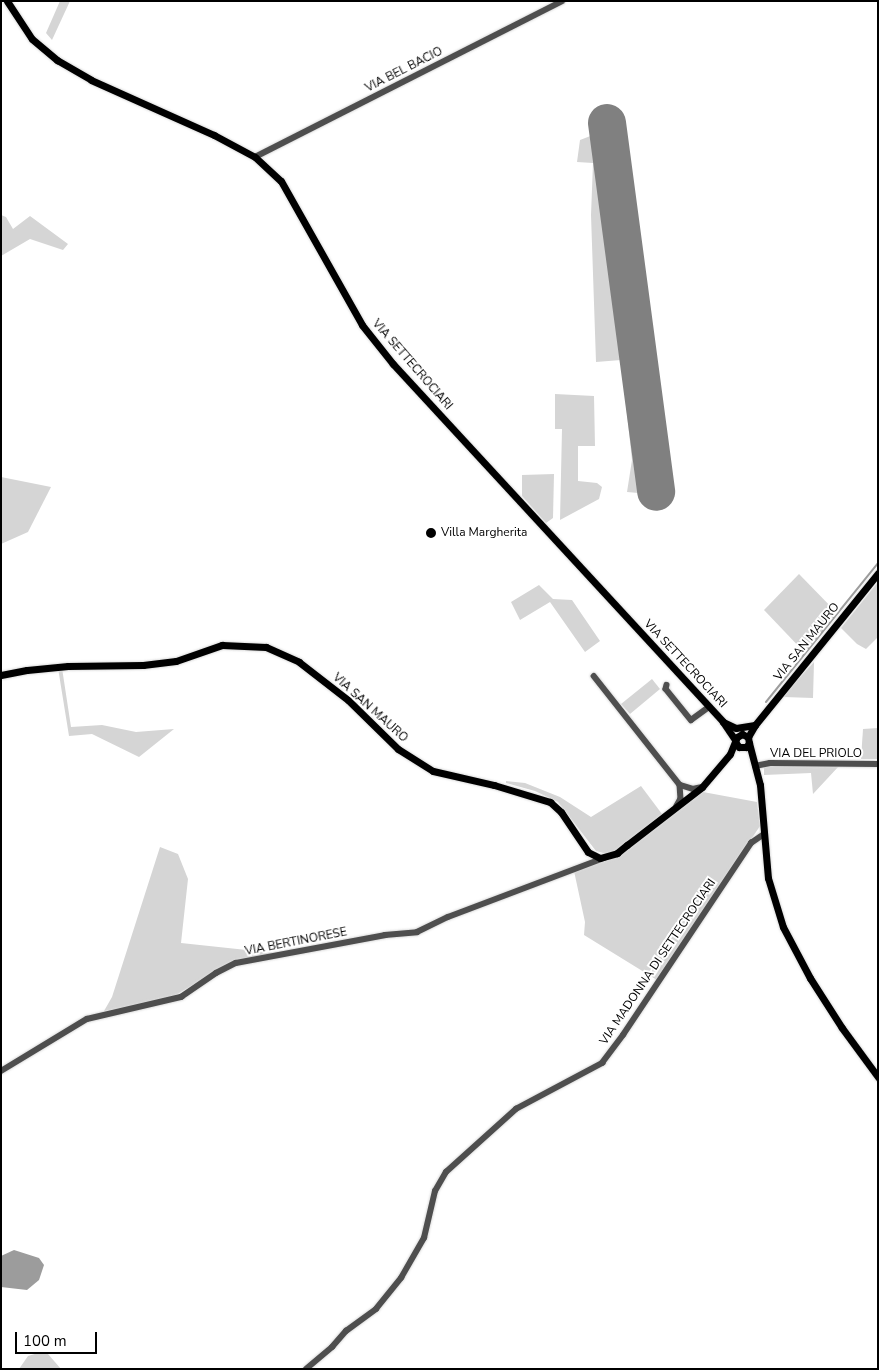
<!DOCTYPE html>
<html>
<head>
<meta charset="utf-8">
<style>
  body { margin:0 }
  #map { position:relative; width:879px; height:1370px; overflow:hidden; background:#fff; font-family:"Nunito Sans",sans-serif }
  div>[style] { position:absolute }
  .green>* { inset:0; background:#d5d5d5 }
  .water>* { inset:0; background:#9c9c9c }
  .stream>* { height:2px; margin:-1px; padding:0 1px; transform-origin:1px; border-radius:1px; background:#9c9c9c }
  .runway>* { height:38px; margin:-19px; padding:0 19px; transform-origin:19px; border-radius:19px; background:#808080 }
  .roads { filter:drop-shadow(0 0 1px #dbdbdb) drop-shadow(0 0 1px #dbdbdb) }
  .minor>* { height:5.5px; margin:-2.75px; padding:0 2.75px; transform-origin:2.75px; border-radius:2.75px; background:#4e4e4e }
  .major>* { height:7px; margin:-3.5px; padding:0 3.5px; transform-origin:3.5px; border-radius:3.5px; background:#000 }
  .dots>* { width:14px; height:14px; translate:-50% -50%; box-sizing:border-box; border:2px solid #fff; border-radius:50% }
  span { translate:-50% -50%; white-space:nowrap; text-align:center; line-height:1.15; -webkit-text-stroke:4px #fff; paint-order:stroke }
  .street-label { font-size:12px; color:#000 }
  .poi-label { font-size:12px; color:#000 }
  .left { translate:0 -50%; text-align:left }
  .frame { position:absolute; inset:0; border:2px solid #000; pointer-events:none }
  .scale { position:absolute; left:15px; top:1332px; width:82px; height:22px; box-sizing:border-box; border:2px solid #000; border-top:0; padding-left:6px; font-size:15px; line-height:18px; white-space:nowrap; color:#000; -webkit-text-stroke:4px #fff; paint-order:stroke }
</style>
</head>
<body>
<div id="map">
  <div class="green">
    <i style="clip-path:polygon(60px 1px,70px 1px,52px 40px,46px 33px)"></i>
    <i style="clip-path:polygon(602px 124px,611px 213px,650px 494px,627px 492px,632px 460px,621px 360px,596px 362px,591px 215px,593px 163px,577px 162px,580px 140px,593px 135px,594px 127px)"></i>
    <i style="clip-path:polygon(1px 215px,6px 217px,13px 229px,30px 216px,68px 244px,63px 250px,30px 239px,1px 256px)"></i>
    <i style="clip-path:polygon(555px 394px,594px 396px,595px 446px,578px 446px,578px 481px,597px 483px,602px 487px,599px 499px,560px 520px,562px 429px,555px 429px)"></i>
    <i style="clip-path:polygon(554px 474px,553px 518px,546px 523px,522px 496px,522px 475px)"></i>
    <i style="clip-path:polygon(1px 477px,51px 487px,28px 532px,1px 544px)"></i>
    <i style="clip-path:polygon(799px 574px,837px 613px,805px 653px,764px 610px)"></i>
    <i style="clip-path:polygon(878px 582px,878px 637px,866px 649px,857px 644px,841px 628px)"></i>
    <i style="clip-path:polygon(539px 585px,553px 599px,572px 600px,600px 641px,585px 652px,550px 602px,520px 620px,511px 602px)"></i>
    <i style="clip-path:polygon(814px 662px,813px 698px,784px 697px,790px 688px)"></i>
    <i style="clip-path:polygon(58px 668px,62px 668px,71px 727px,102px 725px,136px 732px,174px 729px,139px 757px,92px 734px,69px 736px)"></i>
    <i style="clip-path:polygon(652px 679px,660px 689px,630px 714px,621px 704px)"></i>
    <i style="clip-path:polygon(878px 728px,878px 759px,861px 759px,863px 729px)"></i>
    <i style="clip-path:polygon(764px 766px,839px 766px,813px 794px,811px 773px,764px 775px)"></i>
    <i style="clip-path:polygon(506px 781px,525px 783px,560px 797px,591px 817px,641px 786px,662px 814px,618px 849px,607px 854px,596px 851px,558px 802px,535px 791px,506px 783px)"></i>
    <i style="clip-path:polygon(703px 792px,757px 802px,760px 826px,657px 980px,584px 935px,585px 922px,574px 871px,611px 858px,634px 844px)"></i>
    <i style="clip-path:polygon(160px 847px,178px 854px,188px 879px,181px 943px,275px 953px,234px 961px,167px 1000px,104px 1011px,112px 997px)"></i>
    <i style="clip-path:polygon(38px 1353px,48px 1354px,61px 1369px,19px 1369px,28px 1356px)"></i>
  </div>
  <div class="water">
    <i style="clip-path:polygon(14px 1250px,39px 1258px,44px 1265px,39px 1280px,27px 1290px,1px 1287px,1px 1256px)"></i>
  </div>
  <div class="stream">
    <i style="left:766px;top:702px;width:179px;rotate:-51.1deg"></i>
  </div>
  <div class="runway">
    <i style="left:607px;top:123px;width:372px;rotate:82.4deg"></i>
  </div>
  <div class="roads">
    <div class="minor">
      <i style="left:255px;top:157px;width:344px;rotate:-26.9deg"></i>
      <i style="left:594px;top:676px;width:139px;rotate:51.7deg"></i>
      <i style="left:680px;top:785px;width:14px;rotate:86deg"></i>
      <i style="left:681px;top:799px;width:8px;rotate:120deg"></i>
      <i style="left:667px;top:685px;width:4px;rotate:104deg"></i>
      <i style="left:666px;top:689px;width:40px;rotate:51deg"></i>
      <i style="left:691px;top:720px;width:22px;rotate:-36deg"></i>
      <i style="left:755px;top:766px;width:15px;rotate:-11deg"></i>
      <i style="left:770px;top:763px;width:108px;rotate:0.5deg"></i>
      <i style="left:680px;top:785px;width:14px;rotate:17deg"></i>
      <i style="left:693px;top:789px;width:9px;rotate:-13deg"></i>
      <i style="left:1px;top:1071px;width:100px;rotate:-31.2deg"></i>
      <i style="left:87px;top:1019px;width:97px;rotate:-13.2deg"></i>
      <i style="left:181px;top:997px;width:42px;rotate:-34.4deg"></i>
      <i style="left:216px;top:973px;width:22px;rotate:-27deg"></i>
      <i style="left:236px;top:963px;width:152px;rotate:-10.6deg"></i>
      <i style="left:385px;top:935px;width:32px;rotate:-5deg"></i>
      <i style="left:417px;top:932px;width:34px;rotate:-26deg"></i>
      <i style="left:448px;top:917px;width:167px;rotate:-20.7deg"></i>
      <i style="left:306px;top:1369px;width:34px;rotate:-40deg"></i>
      <i style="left:332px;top:1347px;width:21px;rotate:-49deg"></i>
      <i style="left:346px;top:1331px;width:37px;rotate:-36deg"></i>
      <i style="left:376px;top:1309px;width:40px;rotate:-51deg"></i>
      <i style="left:401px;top:1278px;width:46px;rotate:-60.1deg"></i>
      <i style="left:424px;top:1238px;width:48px;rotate:-76.8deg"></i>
      <i style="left:435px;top:1191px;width:22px;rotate:-60deg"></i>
      <i style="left:446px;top:1172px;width:94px;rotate:-42deg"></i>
      <i style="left:516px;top:1109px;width:98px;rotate:-28.1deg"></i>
      <i style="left:602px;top:1063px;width:35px;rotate:-53deg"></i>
      <i style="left:623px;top:1035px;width:231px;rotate:-56.3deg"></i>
      <i style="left:751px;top:843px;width:14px;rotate:-34deg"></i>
    </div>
    <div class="major">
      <i style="left:7px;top:1px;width:45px;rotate:56.7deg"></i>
      <i style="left:32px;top:39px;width:33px;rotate:40deg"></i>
      <i style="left:57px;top:60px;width:39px;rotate:30deg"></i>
      <i style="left:91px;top:80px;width:135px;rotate:24.1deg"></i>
      <i style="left:214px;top:135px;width:47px;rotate:28.2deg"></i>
      <i style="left:255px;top:157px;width:35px;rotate:43deg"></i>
      <i style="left:281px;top:181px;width:165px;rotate:60.6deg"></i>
      <i style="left:362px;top:325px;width:50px;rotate:51.5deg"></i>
      <i style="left:393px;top:364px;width:487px;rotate:47.3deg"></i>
      <i style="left:723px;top:722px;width:22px;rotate:56deg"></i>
      <i style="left:1px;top:675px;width:26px;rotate:-11deg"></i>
      <i style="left:27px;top:670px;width:41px;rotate:-5.6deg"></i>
      <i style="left:68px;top:666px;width:75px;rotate:-0.8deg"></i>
      <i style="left:143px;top:665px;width:33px;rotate:-7deg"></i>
      <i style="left:176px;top:661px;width:49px;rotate:-19.2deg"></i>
      <i style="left:222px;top:645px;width:44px;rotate:2.6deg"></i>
      <i style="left:266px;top:647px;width:36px;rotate:24deg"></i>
      <i style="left:299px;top:662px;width:62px;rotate:37.8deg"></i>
      <i style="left:348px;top:700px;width:70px;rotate:44.4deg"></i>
      <i style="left:398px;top:749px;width:41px;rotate:32.2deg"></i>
      <i style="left:433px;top:771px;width:63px;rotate:12.9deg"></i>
      <i style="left:494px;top:785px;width:59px;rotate:16.9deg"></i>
      <i style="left:550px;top:802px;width:15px;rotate:42deg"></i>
      <i style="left:561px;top:812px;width:48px;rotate:56deg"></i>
      <i style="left:588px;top:852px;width:13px;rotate:27deg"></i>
      <i style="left:600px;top:858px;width:18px;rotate:-16deg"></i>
      <i style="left:617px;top:853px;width:13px;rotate:-39deg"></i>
      <i style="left:627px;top:845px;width:95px;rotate:-37.7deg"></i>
      <i style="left:702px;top:787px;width:43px;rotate:-49.7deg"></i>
      <i style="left:730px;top:754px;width:18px;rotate:-68deg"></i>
      <i style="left:737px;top:737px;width:6px;rotate:-31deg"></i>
      <i style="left:742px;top:734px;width:7px;rotate:27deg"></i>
      <i style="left:748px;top:737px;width:6px;rotate:81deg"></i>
      <i style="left:749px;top:743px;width:5px;rotate:127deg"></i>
      <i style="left:746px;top:747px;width:7px;rotate:180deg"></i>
      <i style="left:739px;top:747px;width:5px;rotate:-127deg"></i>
      <i style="left:723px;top:722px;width:14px;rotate:25deg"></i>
      <i style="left:736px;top:728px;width:19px;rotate:-9deg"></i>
      <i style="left:748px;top:737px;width:14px;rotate:-60deg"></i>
      <i style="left:755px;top:725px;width:196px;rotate:-51deg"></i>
      <i style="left:749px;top:743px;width:43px;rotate:75.3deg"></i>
      <i style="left:760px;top:785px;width:93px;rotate:85.1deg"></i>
      <i style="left:768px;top:878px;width:51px;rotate:73deg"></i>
      <i style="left:783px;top:927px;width:58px;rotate:62.1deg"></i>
      <i style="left:810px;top:978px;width:59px;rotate:57.4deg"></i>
      <i style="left:842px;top:1028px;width:61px;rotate:53.7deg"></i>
    </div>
  </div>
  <div class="dots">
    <i style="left:431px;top:533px;background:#000"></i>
  </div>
  <div class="street-label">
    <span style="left:404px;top:70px;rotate:-27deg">VIA BEL BACIO</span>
    <span style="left:412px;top:365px;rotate:49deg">VIA SETTECROCIARI</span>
    <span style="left:807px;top:642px;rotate:-51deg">VIA SAN MAURO</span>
    <span style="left:685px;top:664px;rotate:47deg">VIA SETTECROCIARI</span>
    <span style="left:370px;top:708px;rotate:42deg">VIA SAN MAURO</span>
    <span style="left:816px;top:754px">VIA DEL PRIOLO</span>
    <span style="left:296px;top:942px;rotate:-11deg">VIA BERTINORESE</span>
    <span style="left:658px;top:962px;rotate:-56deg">VIA MADONNA DI SETTECROCIARI</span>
  </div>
  <div class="poi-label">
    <span class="left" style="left:441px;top:533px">Villa Margherita</span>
  </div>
  <div class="frame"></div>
  <div class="scale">100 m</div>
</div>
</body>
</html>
